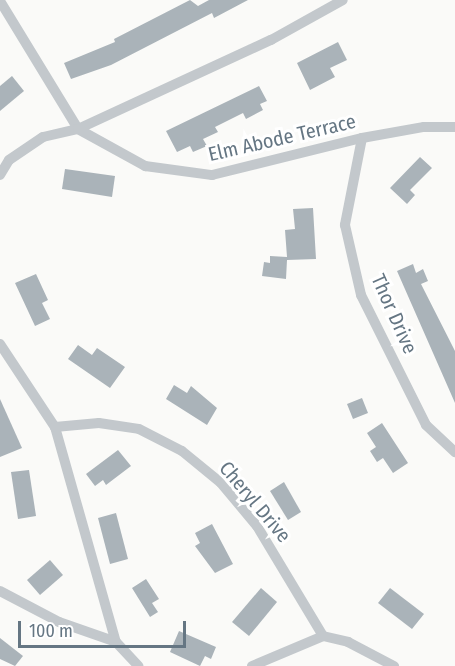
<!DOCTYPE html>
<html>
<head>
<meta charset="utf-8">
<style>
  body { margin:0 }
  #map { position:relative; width:455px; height:666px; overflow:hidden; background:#fafaf8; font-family:"Fira Sans Condensed",sans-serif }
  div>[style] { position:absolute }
  .building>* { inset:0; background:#aab3b9 }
  .street>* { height:10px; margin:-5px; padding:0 5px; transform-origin:5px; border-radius:5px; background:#c3c8cc }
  span { translate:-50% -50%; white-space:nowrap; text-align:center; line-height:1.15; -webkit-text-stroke:6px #fff; paint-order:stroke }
  .street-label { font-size:20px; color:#657683 }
  .scale { position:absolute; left:18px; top:621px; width:168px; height:27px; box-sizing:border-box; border:3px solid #657683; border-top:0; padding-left:8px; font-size:18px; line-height:21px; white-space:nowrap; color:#657683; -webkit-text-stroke:4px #fff; paint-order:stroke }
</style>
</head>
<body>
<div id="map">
  <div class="building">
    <i style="clip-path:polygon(190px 0,198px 6px,209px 0,248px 0,214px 18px,212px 13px,111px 65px,71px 79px,64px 63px,115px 42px,114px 39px)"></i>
    <i style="clip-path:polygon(338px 42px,347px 60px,330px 68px,335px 77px,310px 90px,297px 63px)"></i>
    <i style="clip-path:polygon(12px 76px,24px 91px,0 111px,0 86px)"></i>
    <i style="clip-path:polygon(259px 86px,267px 101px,260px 104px,263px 110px,246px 119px,243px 113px,215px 127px,218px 132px,203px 139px,207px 146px,193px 152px,190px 146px,177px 152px,166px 131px)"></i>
    <i style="clip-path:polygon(420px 157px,432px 168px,410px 190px,415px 195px,407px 204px,390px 188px)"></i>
    <i style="clip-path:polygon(65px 169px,115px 176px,112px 197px,62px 189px)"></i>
    <i style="clip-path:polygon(313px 208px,316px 259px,287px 260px,286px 279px,262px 276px,264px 262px,270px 263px,270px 256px,287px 257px,285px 230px,295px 229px,293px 209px)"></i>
    <i style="clip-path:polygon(413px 264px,416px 273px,423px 269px,428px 281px,421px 284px,455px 351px,455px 403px,397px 271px)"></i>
    <i style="clip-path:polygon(36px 274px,48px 300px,42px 303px,50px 319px,35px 326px,15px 283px)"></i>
    <i style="clip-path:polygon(78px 345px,92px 355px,97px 348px,125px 367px,110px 388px,68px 359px)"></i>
    <i style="clip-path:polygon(174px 385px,187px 393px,191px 386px,217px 408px,207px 425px,166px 399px)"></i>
    <i style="clip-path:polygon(362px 398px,368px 413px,353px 419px,347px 404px)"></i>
    <i style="clip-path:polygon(0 399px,22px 448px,0 457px)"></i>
    <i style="clip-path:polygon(382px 423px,408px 463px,393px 473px,383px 458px,377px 462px,370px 451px,376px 447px,367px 433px)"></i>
    <i style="clip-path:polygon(118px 450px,131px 466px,106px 485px,103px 480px,95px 486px,86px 474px)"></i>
    <i style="clip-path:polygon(29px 470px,36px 516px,18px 519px,11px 472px)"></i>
    <i style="clip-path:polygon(284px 482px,301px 512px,288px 520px,270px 491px)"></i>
    <i style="clip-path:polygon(116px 513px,128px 559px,110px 564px,98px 518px)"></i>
    <i style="clip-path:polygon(212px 524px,233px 564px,215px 573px,195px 546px,200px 543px,195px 533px)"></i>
    <i style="clip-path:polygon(50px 560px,63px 575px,40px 595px,27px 580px)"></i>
    <i style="clip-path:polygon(146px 579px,159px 599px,152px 603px,158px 612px,150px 617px,132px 588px)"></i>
    <i style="clip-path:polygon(261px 588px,277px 602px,249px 636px,232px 622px)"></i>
    <i style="clip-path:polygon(390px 588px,424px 614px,412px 629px,378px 603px)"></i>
    <i style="clip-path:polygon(179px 631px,216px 647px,211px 659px,205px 656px,200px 666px,170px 652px)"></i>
    <i style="clip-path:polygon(0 638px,23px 656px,15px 666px,0 659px)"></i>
  </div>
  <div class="street">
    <i style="left:0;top:1px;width:150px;rotate:58.6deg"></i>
    <i style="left:78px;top:129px;width:213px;rotate:-24.8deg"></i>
    <i style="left:271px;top:40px;width:82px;rotate:-29.1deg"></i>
    <i style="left:362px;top:138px;width:89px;rotate:101.1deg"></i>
    <i style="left:345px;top:225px;width:72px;rotate:77.1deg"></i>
    <i style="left:361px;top:295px;width:145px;rotate:63.4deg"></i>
    <i style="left:426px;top:425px;width:40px;rotate:43deg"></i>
    <i style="left:0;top:175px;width:17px;rotate:-59deg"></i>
    <i style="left:9px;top:160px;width:41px;rotate:-34.1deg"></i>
    <i style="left:43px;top:137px;width:36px;rotate:-13deg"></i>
    <i style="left:78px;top:129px;width:77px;rotate:28.9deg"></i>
    <i style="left:145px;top:166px;width:68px;rotate:7.7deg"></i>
    <i style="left:212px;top:175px;width:154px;rotate:-13.9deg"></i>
    <i style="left:362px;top:138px;width:63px;rotate:-10.1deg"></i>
    <i style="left:424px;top:127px;width:31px"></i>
    <i style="left:0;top:344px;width:100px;rotate:56.5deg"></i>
    <i style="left:55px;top:427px;width:223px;rotate:74.2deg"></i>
    <i style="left:116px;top:642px;width:33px;rotate:47deg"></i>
    <i style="left:55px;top:427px;width:44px;rotate:-5.2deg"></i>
    <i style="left:99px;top:423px;width:40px;rotate:8.5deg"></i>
    <i style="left:139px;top:429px;width:48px;rotate:27.1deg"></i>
    <i style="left:182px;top:451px;width:50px;rotate:39.4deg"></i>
    <i style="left:221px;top:483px;width:56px;rotate:50.1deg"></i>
    <i style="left:257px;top:526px;width:128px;rotate:59deg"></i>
    <i style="left:0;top:591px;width:67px;rotate:27.7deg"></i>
    <i style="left:59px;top:622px;width:60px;rotate:19.3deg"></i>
    <i style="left:252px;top:666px;width:77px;rotate:-22.9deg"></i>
    <i style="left:323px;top:636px;width:26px;rotate:13deg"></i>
    <i style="left:348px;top:642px;width:52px;rotate:27.6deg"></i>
  </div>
  <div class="street-label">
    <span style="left:282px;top:138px;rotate:-13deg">Elm Abode Terrace</span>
    <span style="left:394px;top:314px;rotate:66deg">Thor Drive</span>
    <span style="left:255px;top:502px;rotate:50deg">Cheryl Drive</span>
  </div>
  <div class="scale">100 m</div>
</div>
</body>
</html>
